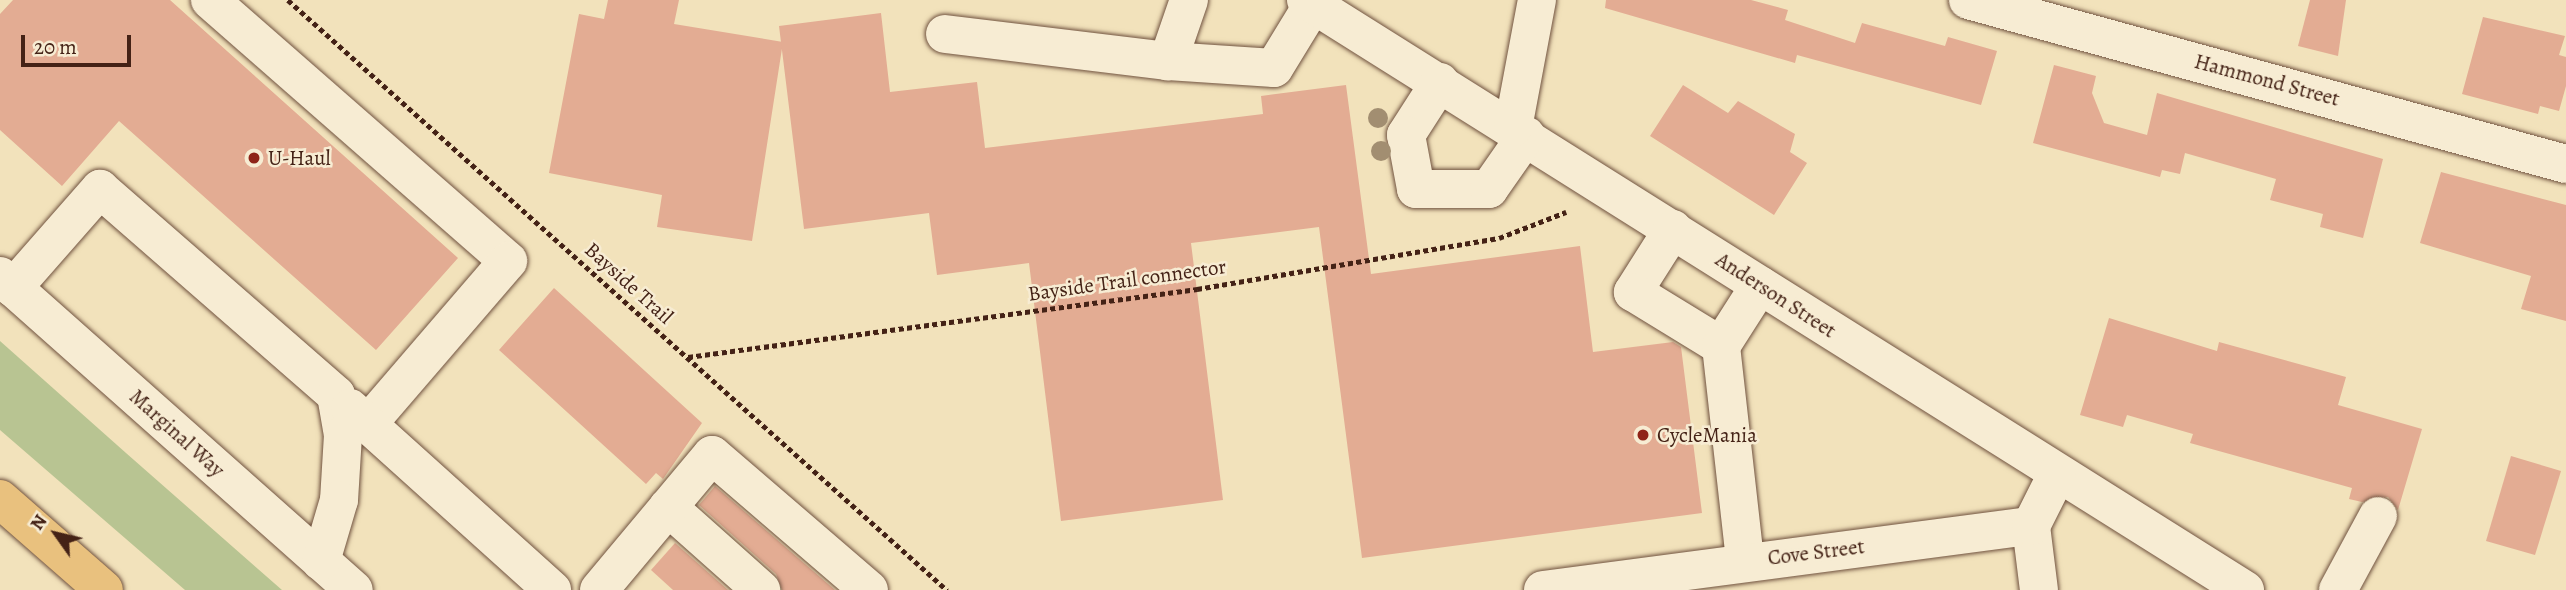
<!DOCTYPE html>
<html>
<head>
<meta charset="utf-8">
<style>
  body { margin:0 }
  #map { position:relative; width:2566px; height:590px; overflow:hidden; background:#f2e2bb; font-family:Alegreya,serif }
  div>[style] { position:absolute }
  .green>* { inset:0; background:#b8c492 }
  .building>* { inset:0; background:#e3ac93 }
  .path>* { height:4.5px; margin-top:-2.25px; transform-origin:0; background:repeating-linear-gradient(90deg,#442216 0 5px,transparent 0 8.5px) }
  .roads { filter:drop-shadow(0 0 2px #70523f) drop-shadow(0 0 2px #70523f) }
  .minor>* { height:38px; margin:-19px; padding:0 19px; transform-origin:19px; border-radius:19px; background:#f7ecd3 }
  .highway>* { height:38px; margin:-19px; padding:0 19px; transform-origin:19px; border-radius:19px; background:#e9c17e }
  .trees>* { width:20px; height:20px; margin:-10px; border-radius:50%; background:#a28e71 }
  .dots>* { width:19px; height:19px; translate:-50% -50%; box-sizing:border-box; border:4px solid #f7ecd3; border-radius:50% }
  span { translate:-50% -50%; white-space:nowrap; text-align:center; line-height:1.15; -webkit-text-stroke:5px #f7ecd3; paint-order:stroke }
  .street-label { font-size:21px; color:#442216 }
  .poi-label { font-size:21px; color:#442216 }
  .left { translate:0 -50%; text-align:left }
  .north { position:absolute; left:21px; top:499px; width:70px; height:70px; -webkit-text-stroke:5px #f7ecd3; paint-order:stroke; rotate:304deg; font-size:19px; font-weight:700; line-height:28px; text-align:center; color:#442216 }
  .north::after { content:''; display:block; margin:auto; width:24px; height:32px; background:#442216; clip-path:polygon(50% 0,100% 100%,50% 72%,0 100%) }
  .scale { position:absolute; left:21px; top:35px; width:110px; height:32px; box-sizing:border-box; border:4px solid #442216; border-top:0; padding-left:9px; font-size:21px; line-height:24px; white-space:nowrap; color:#442216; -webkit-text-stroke:5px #f7ecd3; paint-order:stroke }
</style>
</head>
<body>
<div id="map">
  <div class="green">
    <i style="clip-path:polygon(0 341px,126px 453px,282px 590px,185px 590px,0 430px)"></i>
  </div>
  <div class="building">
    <i style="clip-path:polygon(13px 0,170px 0,458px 258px,376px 350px,119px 121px,62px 186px,0 130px,0 14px)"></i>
    <i style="clip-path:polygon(608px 0,679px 0,674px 24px,783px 42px,752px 241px,657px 227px,662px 195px,549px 173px,579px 14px,604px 19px)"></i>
    <i style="clip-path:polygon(1606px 0,1751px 0,1788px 10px,1785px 20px,1855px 43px,1862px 23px,1945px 46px,1948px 37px,1997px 51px,1981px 105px,1797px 55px,1795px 63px,1605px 8px)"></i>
    <i style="clip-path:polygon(2310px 0,2346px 0,2338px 56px,2298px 46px)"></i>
    <i style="clip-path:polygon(881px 13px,890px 92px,977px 82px,985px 148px,1263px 114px,1261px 96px,1346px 85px,1371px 274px,1580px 246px,1593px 352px,1673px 342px,1681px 347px,1702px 513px,1362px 558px,1319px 227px,1191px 243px,1223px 500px,1061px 521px,1029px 263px,937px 275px,929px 213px,804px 229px,779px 26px)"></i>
    <i style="clip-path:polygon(2483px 17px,2565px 36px,2559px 55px,2566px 57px,2566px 86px,2559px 111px,2540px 106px,2538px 114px,2462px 94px)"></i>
    <i style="clip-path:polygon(2054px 65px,2096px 76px,2092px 93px,2104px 123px,2147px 135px,2157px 93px,2383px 159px,2363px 238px,2320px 227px,2323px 214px,2270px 200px,2276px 179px,2185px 153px,2180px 174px,2162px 170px,2160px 177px,2033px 143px)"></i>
    <i style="clip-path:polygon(1683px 85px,1728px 113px,1738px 101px,1795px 134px,1790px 152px,1807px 163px,1774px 215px,1650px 136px)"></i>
    <i style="clip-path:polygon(2441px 172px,2566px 205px,2566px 321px,2521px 309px,2531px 276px,2420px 243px)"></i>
    <i style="clip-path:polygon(554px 288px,702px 423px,663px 479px,656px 473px,646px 484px,499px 350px)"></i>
    <i style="clip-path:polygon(2109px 318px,2217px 351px,2219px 342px,2346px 377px,2338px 405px,2422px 429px,2398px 510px,2388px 497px,2362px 502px,2349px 499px,2352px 488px,2190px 443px,2193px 434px,2127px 415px,2123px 427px,2080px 415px)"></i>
    <i style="clip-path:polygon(2511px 456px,2561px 471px,2535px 555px,2486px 541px)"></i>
    <i style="clip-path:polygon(715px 486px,835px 590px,782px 590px,776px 574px,699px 505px)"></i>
    <i style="clip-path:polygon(675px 543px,728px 590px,673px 590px,651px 570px)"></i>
  </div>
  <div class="path">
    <i style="left:288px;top:0;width:885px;rotate:41.84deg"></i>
    <i style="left:688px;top:357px;width:514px;rotate:-7.61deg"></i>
    <i style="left:1197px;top:289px;width:306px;rotate:-9.6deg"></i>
    <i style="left:1499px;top:238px;width:72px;rotate:-21.2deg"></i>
  </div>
  <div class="roads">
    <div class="minor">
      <i style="left:210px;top:0;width:396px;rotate:41.2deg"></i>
      <i style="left:508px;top:261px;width:215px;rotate:130.7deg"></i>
      <i style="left:1189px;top:0;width:65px;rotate:109deg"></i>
      <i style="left:1168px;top:61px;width:106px;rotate:3.8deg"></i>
      <i style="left:1274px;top:68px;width:75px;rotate:-58.6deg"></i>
      <i style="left:1306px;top:0;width:1109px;rotate:32.14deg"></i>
      <i style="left:1968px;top:0;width:620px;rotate:15.34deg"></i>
      <i style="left:945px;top:34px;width:225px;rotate:6.9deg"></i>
      <i style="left:1440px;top:82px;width:63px;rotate:122.7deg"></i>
      <i style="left:1406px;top:135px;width:55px;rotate:79.5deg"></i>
      <i style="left:1416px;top:189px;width:73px"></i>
      <i style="left:1489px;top:189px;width:65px;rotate:-55.1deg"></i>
      <i style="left:1513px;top:128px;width:130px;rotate:-79.4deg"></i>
      <i style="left:1673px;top:229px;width:75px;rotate:122.4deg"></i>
      <i style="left:1633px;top:292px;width:103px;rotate:31.5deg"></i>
      <i style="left:1721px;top:346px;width:216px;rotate:83.6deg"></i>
      <i style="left:0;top:276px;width:473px;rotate:41.6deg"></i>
      <i style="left:13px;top:288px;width:132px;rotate:-48.7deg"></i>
      <i style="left:100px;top:189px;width:313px;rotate:41.1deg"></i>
      <i style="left:336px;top:395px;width:41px;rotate:80.1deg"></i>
      <i style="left:343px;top:435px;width:65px;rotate:93.5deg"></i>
      <i style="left:339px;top:500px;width:64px;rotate:106.4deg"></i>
      <i style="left:1721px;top:346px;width:72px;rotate:-57.4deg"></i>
      <i style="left:350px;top:408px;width:272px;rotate:42deg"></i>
      <i style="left:668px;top:507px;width:125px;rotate:41.7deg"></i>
      <i style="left:2031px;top:526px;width:64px;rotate:82.9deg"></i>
      <i style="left:599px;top:590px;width:176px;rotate:-50.1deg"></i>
      <i style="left:712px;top:455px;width:207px;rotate:40.7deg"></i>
      <i style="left:1543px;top:590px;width:492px;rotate:-7.5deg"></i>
      <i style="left:2031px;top:526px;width:58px;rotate:-63.4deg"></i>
      <i style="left:2338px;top:590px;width:84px;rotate:-61.6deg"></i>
    </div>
    <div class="highway">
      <i style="left:0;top:499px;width:138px;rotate:41.2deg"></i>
    </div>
  </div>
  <div class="trees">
    <i style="left:1378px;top:118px"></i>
    <i style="left:1381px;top:151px"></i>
  </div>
  <div class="dots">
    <i style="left:254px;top:158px;background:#8f2418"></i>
    <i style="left:1643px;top:435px;background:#8f2418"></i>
  </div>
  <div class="street-label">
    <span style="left:2267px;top:80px;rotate:15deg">Hammond Street</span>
    <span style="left:1127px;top:280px;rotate:-8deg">Bayside Trail connector</span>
    <span style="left:629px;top:283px;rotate:42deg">Bayside Trail</span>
    <span style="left:1776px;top:295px;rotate:33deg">Anderson Street</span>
    <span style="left:177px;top:433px;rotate:42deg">Marginal Way</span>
    <span style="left:1816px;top:552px;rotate:-7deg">Cove Street</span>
  </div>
  <div class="poi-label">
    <span class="left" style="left:268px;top:158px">U-Haul</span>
    <span class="left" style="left:1657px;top:435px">CycleMania</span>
  </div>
  <div class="north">N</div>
  <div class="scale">20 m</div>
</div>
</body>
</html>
